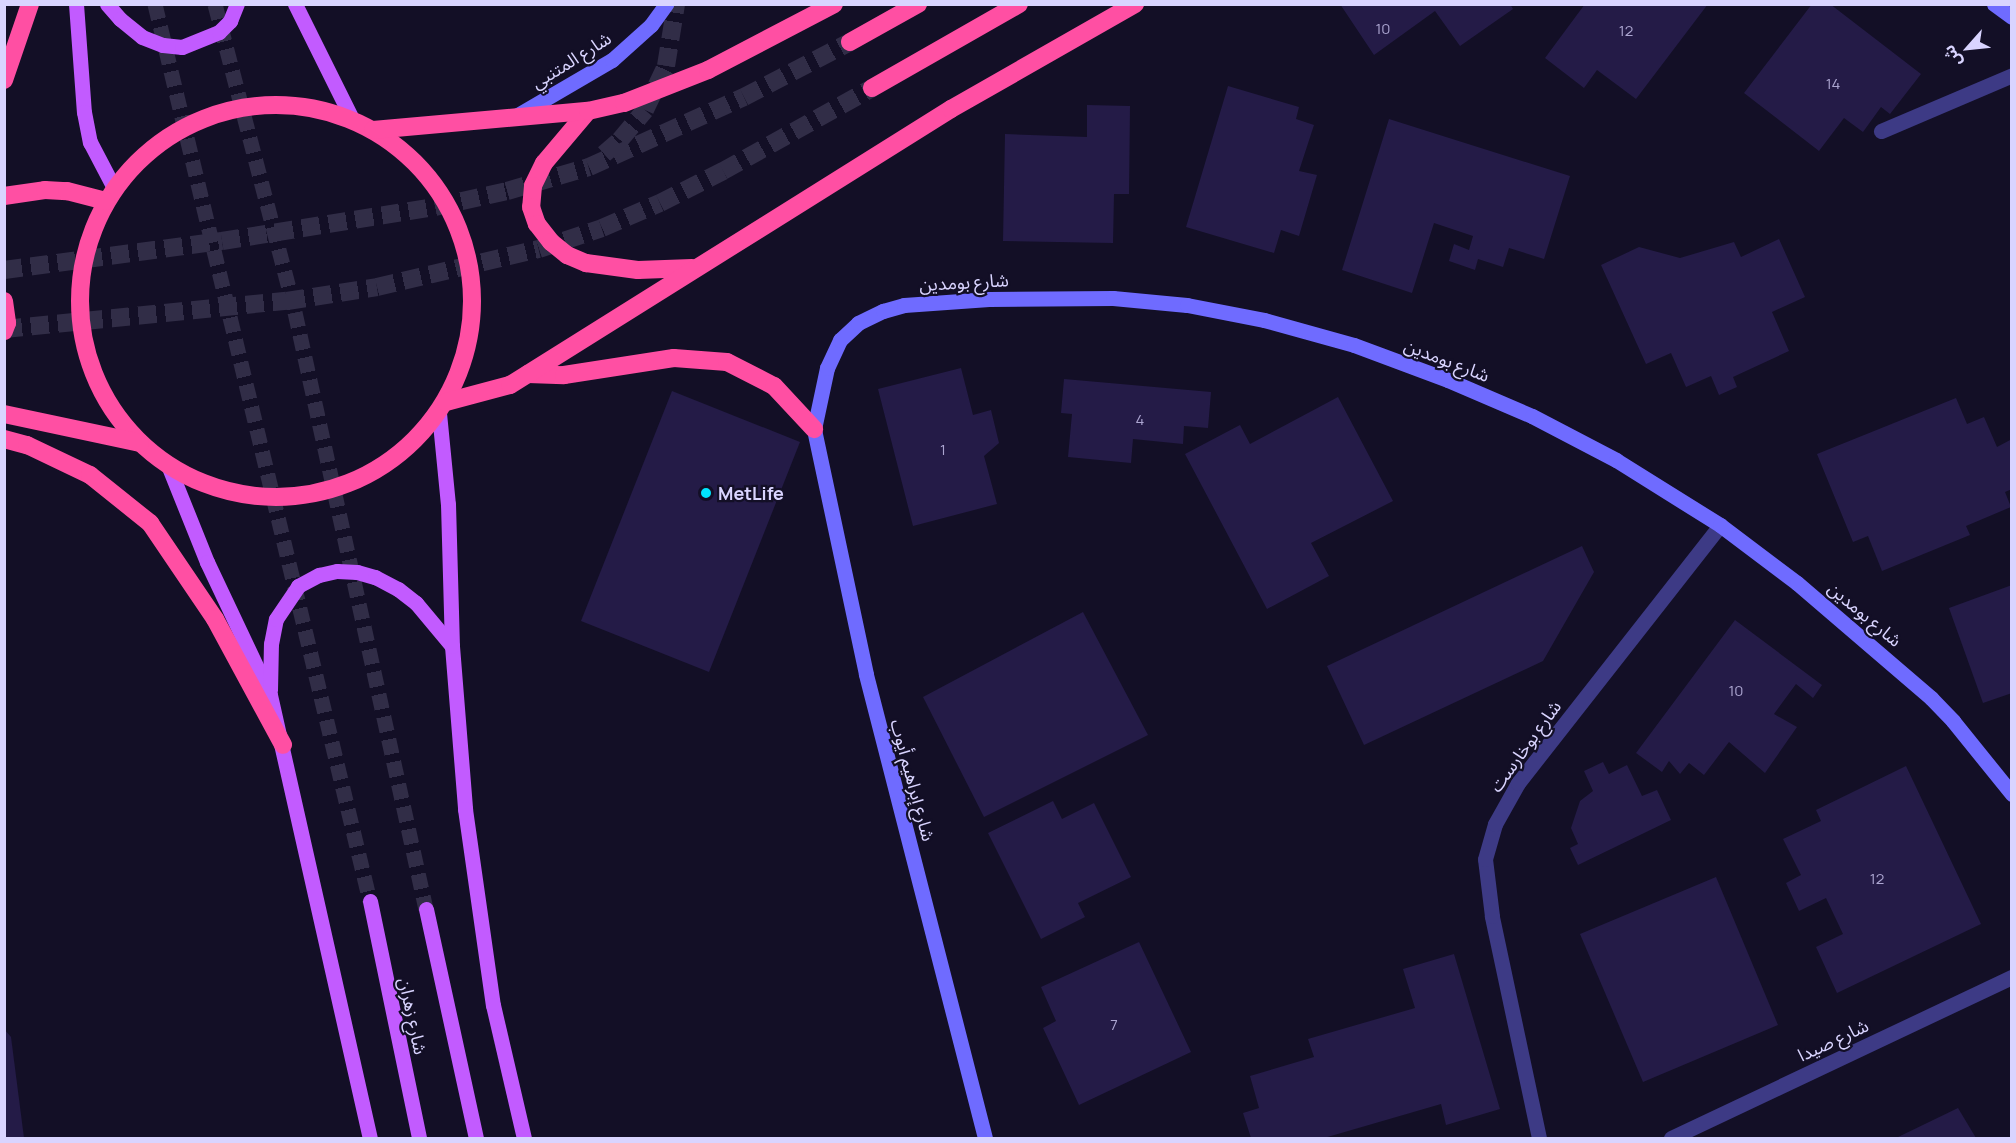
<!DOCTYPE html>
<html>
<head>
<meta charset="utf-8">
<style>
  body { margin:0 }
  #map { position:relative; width:2016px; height:1143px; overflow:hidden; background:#130f26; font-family:Manrope,"Noto Sans Arabic",sans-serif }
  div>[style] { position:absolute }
  .building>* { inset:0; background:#241b47 }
  .primary-tunnel>* { height:15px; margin-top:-7.5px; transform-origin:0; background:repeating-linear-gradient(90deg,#312d47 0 15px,transparent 0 23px) }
  .highway-tunnel>* { height:18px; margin-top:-9px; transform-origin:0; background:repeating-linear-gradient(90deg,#312d47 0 18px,transparent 0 27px) }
  .lane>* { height:15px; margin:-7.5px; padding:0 7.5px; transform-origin:7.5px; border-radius:7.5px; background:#3d3a85 }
  .street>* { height:15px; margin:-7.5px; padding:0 7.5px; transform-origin:7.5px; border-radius:7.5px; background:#3d3a85 }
  .secondary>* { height:15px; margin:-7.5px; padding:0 7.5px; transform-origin:7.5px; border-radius:7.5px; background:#6f6bff }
  .primary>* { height:15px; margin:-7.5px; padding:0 7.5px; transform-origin:7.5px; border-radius:7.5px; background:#c25bff }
  .highway>* { height:18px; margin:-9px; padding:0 9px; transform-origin:9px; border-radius:9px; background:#ff4fa3 }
  .highway>.ring { margin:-9px; padding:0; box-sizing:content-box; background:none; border:18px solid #ff4fa3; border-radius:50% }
  .dots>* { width:16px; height:16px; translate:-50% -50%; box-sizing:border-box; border:3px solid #130f26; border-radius:50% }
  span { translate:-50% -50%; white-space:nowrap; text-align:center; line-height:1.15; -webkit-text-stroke:4.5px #130f26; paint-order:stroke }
  .number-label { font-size:15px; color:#aca6d1 }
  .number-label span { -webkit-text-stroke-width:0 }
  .street-label { font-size:18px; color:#d9d4ff }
  .poi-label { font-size:18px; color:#d9d4ff; font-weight:700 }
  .left { translate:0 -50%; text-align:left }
  .frame { position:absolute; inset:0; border:6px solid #d9d4ff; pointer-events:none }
  .north { position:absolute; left:1938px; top:18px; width:60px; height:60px; -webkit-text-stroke:4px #130f26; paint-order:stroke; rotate:243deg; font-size:16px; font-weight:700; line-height:24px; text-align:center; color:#d9d4ff }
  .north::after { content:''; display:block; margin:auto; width:21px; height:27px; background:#d9d4ff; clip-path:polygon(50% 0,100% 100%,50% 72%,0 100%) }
</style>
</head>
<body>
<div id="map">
  <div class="building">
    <i style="clip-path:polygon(1340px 4px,1510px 4px,1513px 9px,1460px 46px,1435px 11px,1374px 55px)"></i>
    <i style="clip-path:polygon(1585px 4px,1708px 4px,1636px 99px,1597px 70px,1584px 88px,1545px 58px)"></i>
    <i style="clip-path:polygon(1812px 4px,1830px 4px,1921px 74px,1890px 114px,1881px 107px,1863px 132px,1844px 118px,1819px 151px,1744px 93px)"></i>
    <i style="clip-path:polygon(1228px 86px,1299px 107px,1296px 119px,1314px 125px,1299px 171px,1317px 175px,1299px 236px,1281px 230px,1274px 253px,1186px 227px)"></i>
    <i style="clip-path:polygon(1087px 105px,1130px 106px,1129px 194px,1114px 194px,1113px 243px,1003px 241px,1005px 134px,1087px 137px)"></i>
    <i style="clip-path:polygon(1389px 119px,1570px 176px,1544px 259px,1509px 248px,1503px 267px,1478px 259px,1475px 270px,1449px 261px,1454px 244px,1469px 250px,1473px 236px,1434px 223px,1412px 293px,1342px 270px)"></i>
    <i style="clip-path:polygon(1779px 239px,1805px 297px,1772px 312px,1789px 351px,1733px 377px,1737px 387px,1719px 395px,1711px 376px,1686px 387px,1671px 353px,1646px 364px,1601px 265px,1639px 247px,1680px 258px,1734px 242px,1741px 257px)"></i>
    <i style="clip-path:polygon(961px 368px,973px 415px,991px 410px,999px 443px,984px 456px,997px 504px,913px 526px,878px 389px)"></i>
    <i style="clip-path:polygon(1064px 379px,1211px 392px,1208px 428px,1184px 426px,1183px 444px,1133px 439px,1131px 463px,1068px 457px,1072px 414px,1061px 413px)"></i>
    <i style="clip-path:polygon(672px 391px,800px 442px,709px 672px,581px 621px)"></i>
    <i style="clip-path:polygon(1338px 397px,1393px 501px,1311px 543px,1329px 576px,1267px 609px,1185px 454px,1240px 425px,1250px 444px)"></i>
    <i style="clip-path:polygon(1956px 398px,1967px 424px,1984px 417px,1997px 447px,2012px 439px,2012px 489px,2005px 492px,2011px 507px,1966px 526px,1970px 535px,1882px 571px,1868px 536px,1853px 542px,1817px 454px)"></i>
    <i style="clip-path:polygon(1582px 546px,1594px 572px,1543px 661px,1364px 745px,1327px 666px)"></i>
    <i style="clip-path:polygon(2012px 585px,2012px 693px,1983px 703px,1949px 608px)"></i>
    <i style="clip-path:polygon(1083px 612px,1148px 735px,984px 817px,923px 697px)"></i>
    <i style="clip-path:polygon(1735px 620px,1822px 685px,1813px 698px,1796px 684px,1774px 714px,1797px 727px,1765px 773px,1729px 742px,1704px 775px,1689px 763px,1680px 774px,1669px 761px,1662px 772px,1636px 753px)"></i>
    <i style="clip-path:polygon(1603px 762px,1609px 774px,1627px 765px,1642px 796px,1657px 790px,1671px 820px,1578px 865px,1570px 848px,1578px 844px,1571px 828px,1580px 801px,1593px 791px,1584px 771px)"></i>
    <i style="clip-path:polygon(1906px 766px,1981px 924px,1837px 993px,1816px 947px,1843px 934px,1826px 898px,1799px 911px,1786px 883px,1801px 875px,1783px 839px,1821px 821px,1816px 810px)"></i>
    <i style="clip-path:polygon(1053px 801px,1062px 819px,1094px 803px,1131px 877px,1078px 903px,1085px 917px,1041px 939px,988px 833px)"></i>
    <i style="clip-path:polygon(1716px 877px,1778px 1025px,1643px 1082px,1580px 934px)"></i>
    <i style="clip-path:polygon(1139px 942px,1191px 1052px,1079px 1105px,1043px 1028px,1056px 1021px,1041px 987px)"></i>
    <i style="clip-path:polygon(1454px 954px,1500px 1109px,1446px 1125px,1441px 1104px,1324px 1138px,1251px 1138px,1243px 1113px,1259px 1108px,1250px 1076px,1314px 1057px,1308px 1039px,1415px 1008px,1403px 969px)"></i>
    <i style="clip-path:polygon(4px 1029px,11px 1037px,24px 1138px,4px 1138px)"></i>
    <i style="clip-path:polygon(1958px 1108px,1976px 1138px,1896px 1138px)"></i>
  </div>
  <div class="primary-tunnel">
    <i style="left:155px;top:4px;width:922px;rotate:76.52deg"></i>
    <i style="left:215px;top:4px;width:318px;rotate:75.4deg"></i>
    <i style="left:295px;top:312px;width:611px;rotate:77.62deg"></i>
  </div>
  <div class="highway-tunnel">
    <i style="left:604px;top:154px;width:21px;rotate:-41deg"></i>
    <i style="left:620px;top:140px;width:39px;rotate:-50deg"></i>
    <i style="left:645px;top:110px;width:49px;rotate:-64.5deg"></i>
    <i style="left:666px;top:66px;width:63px;rotate:-80.8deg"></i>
    <i style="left:4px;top:270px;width:220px;rotate:-7.6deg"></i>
    <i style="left:222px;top:241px;width:216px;rotate:-9.1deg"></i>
    <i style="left:435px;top:207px;width:74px;rotate:-12.5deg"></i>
    <i style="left:507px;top:191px;width:85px;rotate:-16.3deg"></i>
    <i style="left:589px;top:167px;width:170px;rotate:-24.3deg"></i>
    <i style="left:744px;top:97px;width:119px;rotate:-27.4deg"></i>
    <i style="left:4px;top:329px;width:284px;rotate:-5.7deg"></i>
    <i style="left:287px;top:301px;width:91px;rotate:-8.8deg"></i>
    <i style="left:377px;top:287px;width:166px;rotate:-13.2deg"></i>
    <i style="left:539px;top:249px;width:66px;rotate:-18.4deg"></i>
    <i style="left:602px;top:228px;width:63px;rotate:-23.3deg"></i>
    <i style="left:660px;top:203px;width:71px;rotate:-26.9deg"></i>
    <i style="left:723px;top:171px;width:171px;rotate:-29.1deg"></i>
  </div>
  <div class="lane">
    <i style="left:1881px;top:131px;width:142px;rotate:-23.1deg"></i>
  </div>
  <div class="street">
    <i style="left:1539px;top:1138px;width:227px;rotate:-102deg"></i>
    <i style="left:1492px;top:916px;width:57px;rotate:-97deg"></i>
    <i style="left:1485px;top:859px;width:36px;rotate:-74deg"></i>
    <i style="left:1495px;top:824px;width:47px;rotate:-60.7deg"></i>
    <i style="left:1518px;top:783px;width:328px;rotate:-51.9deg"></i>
    <i style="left:1671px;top:1138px;width:377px;rotate:-25.3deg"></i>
  </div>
  <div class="secondary">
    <i style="left:1994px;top:4px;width:22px;rotate:36deg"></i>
    <i style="left:516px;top:116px;width:111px;rotate:-30.3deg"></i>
    <i style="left:612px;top:60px;width:52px;rotate:-41.9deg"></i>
    <i style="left:651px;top:25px;width:26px;rotate:-54deg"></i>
    <i style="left:985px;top:1138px;width:479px;rotate:-104.4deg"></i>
    <i style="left:866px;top:674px;width:250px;rotate:-102deg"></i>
    <i style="left:814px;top:429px;width:62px;rotate:-78deg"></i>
    <i style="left:827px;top:368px;width:31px;rotate:-65deg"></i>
    <i style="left:840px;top:340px;width:25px;rotate:-43deg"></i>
    <i style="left:858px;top:323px;width:28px;rotate:-26deg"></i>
    <i style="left:883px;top:311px;width:22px;rotate:-16deg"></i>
    <i style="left:904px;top:305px;width:85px;rotate:-4deg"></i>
    <i style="left:989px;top:299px;width:124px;rotate:-0.5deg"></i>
    <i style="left:1113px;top:298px;width:74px;rotate:5.4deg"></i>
    <i style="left:1187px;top:305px;width:78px;rotate:11deg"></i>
    <i style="left:1264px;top:320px;width:93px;rotate:15.5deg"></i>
    <i style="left:1354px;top:345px;width:100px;rotate:20.4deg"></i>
    <i style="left:1448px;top:380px;width:91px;rotate:23.2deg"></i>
    <i style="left:1532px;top:416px;width:95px;rotate:27.6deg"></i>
    <i style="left:1616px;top:460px;width:123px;rotate:32deg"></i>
    <i style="left:1720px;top:525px;width:96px;rotate:37deg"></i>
    <i style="left:1797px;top:583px;width:177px;rotate:40.6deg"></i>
    <i style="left:1931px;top:698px;width:32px;rotate:46deg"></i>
    <i style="left:1953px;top:721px;width:94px;rotate:51.1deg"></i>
  </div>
  <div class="primary">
    <i style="left:76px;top:4px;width:108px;rotate:85.8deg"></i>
    <i style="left:84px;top:112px;width:31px;rotate:79deg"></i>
    <i style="left:90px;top:142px;width:52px;rotate:62.4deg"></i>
    <i style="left:107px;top:4px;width:20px;rotate:49deg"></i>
    <i style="left:120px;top:19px;width:28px;rotate:39deg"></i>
    <i style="left:142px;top:37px;width:22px;rotate:21deg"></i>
    <i style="left:163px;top:45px;width:19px;rotate:6deg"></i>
    <i style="left:182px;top:47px;width:40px;rotate:-22deg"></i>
    <i style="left:219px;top:32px;width:16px;rotate:-45deg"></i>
    <i style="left:230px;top:21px;width:18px;rotate:-68deg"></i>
    <i style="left:295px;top:4px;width:128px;rotate:63.6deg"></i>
    <i style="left:439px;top:413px;width:91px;rotate:84.4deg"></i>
    <i style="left:448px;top:504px;width:142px;rotate:88.4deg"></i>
    <i style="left:452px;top:646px;width:164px;rotate:85.4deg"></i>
    <i style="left:465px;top:809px;width:198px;rotate:81.9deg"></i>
    <i style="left:493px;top:1005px;width:137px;rotate:76.9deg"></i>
    <i style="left:168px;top:465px;width:105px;rotate:68.1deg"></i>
    <i style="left:207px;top:562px;width:147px;rotate:64.7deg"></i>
    <i style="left:270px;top:695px;width:454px;rotate:77.3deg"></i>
    <i style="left:270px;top:690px;width:46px;rotate:-88.8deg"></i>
    <i style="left:271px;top:644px;width:25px;rotate:-79deg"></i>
    <i style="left:276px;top:619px;width:40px;rotate:-56deg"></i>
    <i style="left:298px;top:586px;width:24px;rotate:-28deg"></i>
    <i style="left:319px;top:575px;width:18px;rotate:-13deg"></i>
    <i style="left:337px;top:571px;width:20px;rotate:3deg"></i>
    <i style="left:357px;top:572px;width:19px;rotate:16deg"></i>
    <i style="left:375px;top:577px;width:26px;rotate:28deg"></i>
    <i style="left:398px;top:589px;width:23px;rotate:38deg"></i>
    <i style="left:416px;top:603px;width:56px;rotate:50.1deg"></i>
    <i style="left:370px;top:901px;width:242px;rotate:78.3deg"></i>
    <i style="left:426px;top:909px;width:234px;rotate:77.7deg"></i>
  </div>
  <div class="highway">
    <i style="left:850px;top:42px;width:78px;rotate:-29.2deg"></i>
    <i style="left:4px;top:80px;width:80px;rotate:-71.1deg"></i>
    <i style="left:872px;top:88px;width:169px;rotate:-29.7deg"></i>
    <i class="ring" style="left:80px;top:105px;width:374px;height:374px"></i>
    <i style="left:588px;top:111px;width:68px;rotate:130.2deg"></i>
    <i style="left:544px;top:163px;width:25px;rotate:116deg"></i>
    <i style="left:533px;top:186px;width:21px;rotate:95deg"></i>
    <i style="left:531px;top:207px;width:18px;rotate:71deg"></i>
    <i style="left:537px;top:224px;width:23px;rotate:52deg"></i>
    <i style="left:551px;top:242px;width:21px;rotate:39deg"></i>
    <i style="left:567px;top:255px;width:21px;rotate:23deg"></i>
    <i style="left:586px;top:263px;width:52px;rotate:7.7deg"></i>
    <i style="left:638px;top:270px;width:54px;rotate:-2.1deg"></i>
    <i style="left:373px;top:130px;width:216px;rotate:-5.1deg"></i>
    <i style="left:588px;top:111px;width:37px;rotate:-13deg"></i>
    <i style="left:624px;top:103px;width:90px;rotate:-21.4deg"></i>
    <i style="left:708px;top:70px;width:142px;rotate:-27.6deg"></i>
    <i style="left:4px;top:196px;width:41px;rotate:-8.3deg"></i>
    <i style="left:45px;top:190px;width:22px;rotate:3deg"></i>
    <i style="left:67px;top:191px;width:40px;rotate:14.4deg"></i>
    <i style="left:4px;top:301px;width:22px;rotate:82deg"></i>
    <i style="left:7px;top:323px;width:9px;rotate:111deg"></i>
    <i style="left:528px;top:374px;width:36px;rotate:2deg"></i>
    <i style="left:564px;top:375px;width:111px;rotate:-8.8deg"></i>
    <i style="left:674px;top:358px;width:53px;rotate:4.3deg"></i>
    <i style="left:727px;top:362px;width:53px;rotate:27.1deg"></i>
    <i style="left:774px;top:386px;width:59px;rotate:47.1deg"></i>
    <i style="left:446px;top:402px;width:66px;rotate:-14.9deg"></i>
    <i style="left:510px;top:385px;width:520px;rotate:-32.04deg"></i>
    <i style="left:951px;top:109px;width:212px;rotate:-29.7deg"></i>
    <i style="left:4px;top:414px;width:139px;rotate:12deg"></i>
    <i style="left:4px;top:439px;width:24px;rotate:15deg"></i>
    <i style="left:27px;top:445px;width:70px;rotate:25.5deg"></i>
    <i style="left:90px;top:475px;width:77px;rotate:38.7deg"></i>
    <i style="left:150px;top:523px;width:116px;rotate:55.9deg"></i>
    <i style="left:215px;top:619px;width:143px;rotate:61.6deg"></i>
  </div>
  <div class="dots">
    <i style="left:706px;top:493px;background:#00e5ff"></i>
  </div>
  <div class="number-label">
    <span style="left:1383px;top:29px">10</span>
    <span style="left:1626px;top:31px">12</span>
    <span style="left:1833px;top:84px">14</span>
    <span style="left:1140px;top:420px">4</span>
    <span style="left:943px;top:450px">1</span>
    <span style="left:1736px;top:691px">10</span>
    <span style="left:1877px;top:879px">12</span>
    <span style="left:1114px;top:1025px">7</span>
  </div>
  <div class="street-label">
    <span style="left:571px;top:60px;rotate:-32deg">شارع المتنبي</span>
    <span style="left:964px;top:282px;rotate:-3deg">شارع بومدين</span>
    <span style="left:1447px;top:360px;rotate:21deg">شارع بومدين</span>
    <span style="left:1865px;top:614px;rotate:40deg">شارع بومدين</span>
    <span style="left:1525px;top:746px;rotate:-54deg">شارع بوخارست</span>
    <span style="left:913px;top:780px;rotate:75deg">شارع إبراهيم أيوب</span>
    <span style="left:413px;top:1016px;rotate:78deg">شارع زهران</span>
    <span style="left:1833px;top:1040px;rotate:-25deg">شارع صيدا</span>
  </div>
  <div class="poi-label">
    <span class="left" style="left:718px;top:493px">MetLife</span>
  </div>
  <div class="frame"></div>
  <div class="north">ش</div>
</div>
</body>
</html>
